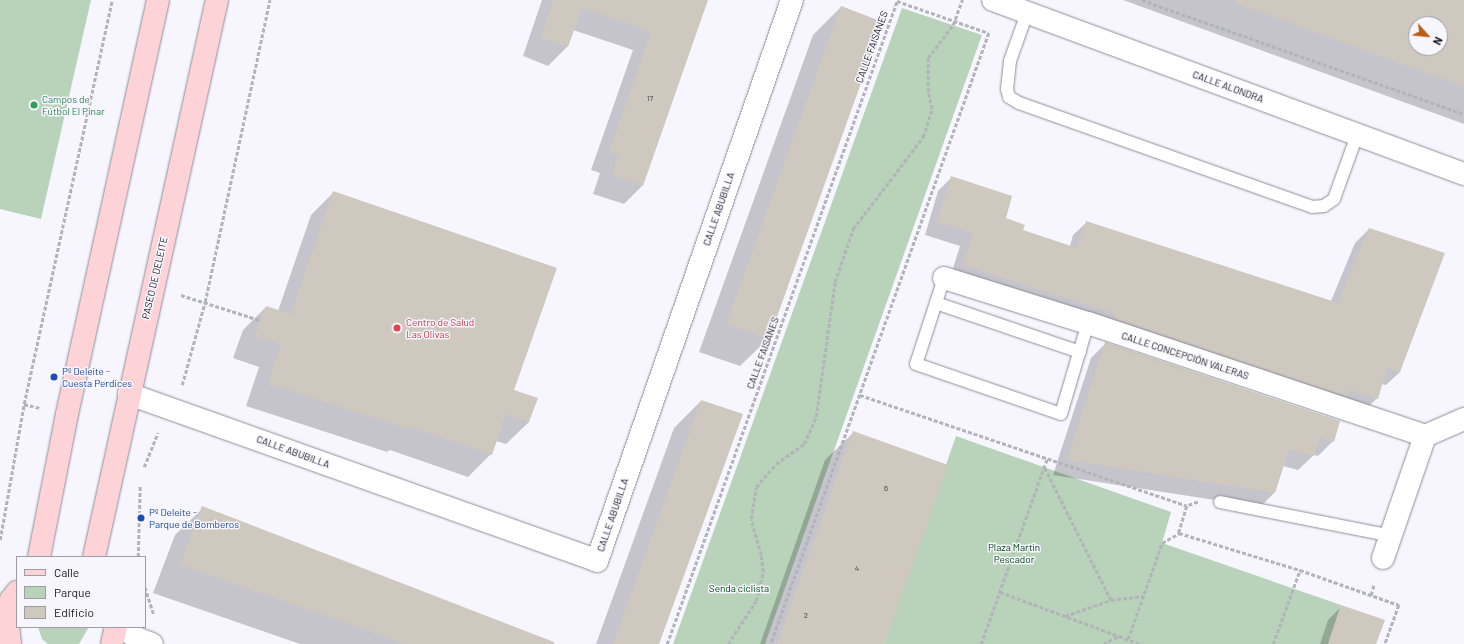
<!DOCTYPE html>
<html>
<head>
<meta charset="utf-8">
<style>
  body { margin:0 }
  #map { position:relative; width:1464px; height:644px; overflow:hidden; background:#f7f6ff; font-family:Barlow,sans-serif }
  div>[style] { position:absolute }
  .green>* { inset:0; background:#b8d3ba }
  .shadow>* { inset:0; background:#0003 }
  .building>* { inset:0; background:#cec8bf }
  .path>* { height:2.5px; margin-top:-1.25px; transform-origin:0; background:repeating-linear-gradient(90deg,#b3b3ba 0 4px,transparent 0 6px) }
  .roads { filter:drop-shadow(0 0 1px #8d8d96) drop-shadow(0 0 1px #8d8d96) }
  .service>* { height:12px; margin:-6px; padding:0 6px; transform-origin:6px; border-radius:6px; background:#fff }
  .minor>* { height:22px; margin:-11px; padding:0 11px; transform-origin:11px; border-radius:11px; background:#fff }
  .secondary>* { height:22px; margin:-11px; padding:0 11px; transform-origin:11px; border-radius:11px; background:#fed3d7 }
  .dots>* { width:11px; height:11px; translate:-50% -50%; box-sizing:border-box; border:2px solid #f7f6ff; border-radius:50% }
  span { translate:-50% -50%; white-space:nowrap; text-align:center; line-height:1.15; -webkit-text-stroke:3px #f7f6ff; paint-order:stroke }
  .number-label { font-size:8px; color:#464444 }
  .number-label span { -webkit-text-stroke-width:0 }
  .street-label { font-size:10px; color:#18181b }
  .leisure-label { font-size:10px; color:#27864d }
  .left { translate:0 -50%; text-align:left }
  .health-label { font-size:10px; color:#be3a42 }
  .transit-label { font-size:10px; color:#164399 }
  .park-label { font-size:10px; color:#004412 }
  .legend { position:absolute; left:16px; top:556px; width:130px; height:72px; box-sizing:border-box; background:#f7f6ff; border:1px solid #9e9da4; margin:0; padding:5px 7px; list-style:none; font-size:12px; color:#18181b }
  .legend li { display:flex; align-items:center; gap:8px; height:20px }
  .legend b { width:20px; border:1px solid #9e9da4 }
  .north { position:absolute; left:1408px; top:16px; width:40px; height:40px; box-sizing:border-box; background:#f7f6ff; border:1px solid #9e9da4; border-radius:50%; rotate:117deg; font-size:11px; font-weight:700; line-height:16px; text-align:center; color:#18181b }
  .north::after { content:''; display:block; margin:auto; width:14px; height:18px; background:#bb5b14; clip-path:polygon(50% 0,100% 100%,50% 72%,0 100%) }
</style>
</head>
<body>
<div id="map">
  <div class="green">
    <i style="clip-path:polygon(0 0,91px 0,41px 219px,0 209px)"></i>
    <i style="clip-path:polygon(902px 8px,982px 35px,765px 644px,673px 644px)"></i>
    <i style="clip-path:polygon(956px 436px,1171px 512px,1162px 543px,1341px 605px,1328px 644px,884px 644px)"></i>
    <i style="clip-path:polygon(38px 627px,89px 627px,79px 644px,48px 644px,42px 639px)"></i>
  </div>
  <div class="shadow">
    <i style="clip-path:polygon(542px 0,707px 0,642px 186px,624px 204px,593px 194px,600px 173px,591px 170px,633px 50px,573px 30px,567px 47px,548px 66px,523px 56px)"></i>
    <i style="clip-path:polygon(evenodd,1123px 0,1464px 0,1464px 124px,1123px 0,1416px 24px,1440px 24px,1440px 48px,1416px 48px,1416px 24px)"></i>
    <i style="clip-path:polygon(841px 7px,768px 339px,740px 366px,699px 352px,813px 35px)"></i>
    <i style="clip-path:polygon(952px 177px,1022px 231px,1070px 246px,1073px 235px,1087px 222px,1331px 301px,1355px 243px,1369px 229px,1400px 372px,1386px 385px,1381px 384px,1377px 398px,1363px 412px,950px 278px,960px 246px,925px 235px,938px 191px)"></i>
    <i style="clip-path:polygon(334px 192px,513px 390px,529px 422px,506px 444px,496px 441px,491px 454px,468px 477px,390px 450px,387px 452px,246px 406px,259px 367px,233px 358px,243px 330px,266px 307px,278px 311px,311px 215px)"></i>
    <i style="clip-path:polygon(1106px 343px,1333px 441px,1318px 456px,1314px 455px,1298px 470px,1283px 466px,1275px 492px,1260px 507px,1053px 475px,1091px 358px)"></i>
    <i style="clip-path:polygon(701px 401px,658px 644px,596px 644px,674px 428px)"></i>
    <i style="clip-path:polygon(853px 433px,883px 644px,760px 644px,825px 460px)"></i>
    <i style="clip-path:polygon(203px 508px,507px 644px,300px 644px,153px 593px,175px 535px)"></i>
    <i style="clip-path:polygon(1342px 606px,1375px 644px,1320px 644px,1328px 620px)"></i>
  </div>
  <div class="building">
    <i style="clip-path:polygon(553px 0,708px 0,643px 186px,612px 175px,618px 155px,609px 152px,651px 32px,582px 8px,568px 47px,541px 38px)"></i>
    <i style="clip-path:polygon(evenodd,1235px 0,1464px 0,1464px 87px,1235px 3px,1235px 0,1416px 24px,1440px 24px,1440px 48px,1416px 48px,1416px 24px)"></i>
    <i style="clip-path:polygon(841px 6px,883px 22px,769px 339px,726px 324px)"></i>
    <i style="clip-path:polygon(951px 176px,1012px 196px,1006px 218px,1025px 225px,1023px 230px,1077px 248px,1086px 221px,1338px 303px,1369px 228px,1445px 253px,1400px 372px,1387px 368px,1378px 399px,1350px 390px,1348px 397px,1113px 318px,1115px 314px,963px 265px,973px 233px,937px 222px)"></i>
    <i style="clip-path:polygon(333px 191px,557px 268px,514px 390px,538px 398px,529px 422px,506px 414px,492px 455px,412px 427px,411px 430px,268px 384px,281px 344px,255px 336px,260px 320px,266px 306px,291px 314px)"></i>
    <i style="clip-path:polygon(1105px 342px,1340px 421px,1334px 442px,1320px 437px,1314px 456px,1289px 449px,1275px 493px,1067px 460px)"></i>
    <i style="clip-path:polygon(701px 400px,743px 414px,659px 644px,613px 644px)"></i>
    <i style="clip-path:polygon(853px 431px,948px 465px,920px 545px,884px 644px,777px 644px)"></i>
    <i style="clip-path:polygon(202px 506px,554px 642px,554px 644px,406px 644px,180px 565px)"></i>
    <i style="clip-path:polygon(1341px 605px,1385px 620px,1376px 644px,1328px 644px)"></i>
  </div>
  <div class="path">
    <i style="left:1142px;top:0;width:342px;rotate:19.5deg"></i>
    <i style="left:181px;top:295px;width:83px;rotate:17.6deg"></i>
    <i style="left:182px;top:385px;width:86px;rotate:-74.5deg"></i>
    <i style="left:205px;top:302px;width:309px;rotate:-77.9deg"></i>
    <i style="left:860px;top:395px;width:345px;rotate:18.7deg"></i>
    <i style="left:24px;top:404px;width:413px;rotate:-77.7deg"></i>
    <i style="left:144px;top:467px;width:37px;rotate:-68deg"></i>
    <i style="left:1045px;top:468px;width:148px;rotate:63.4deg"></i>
    <i style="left:1198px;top:502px;width:12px;rotate:160deg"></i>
    <i style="left:1187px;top:506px;width:28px;rotate:107deg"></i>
    <i style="left:1179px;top:533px;width:127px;rotate:17deg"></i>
    <i style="left:0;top:540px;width:138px;rotate:-80deg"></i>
    <i style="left:24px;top:404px;width:16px;rotate:14deg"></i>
    <i style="left:138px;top:557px;width:72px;rotate:-88.4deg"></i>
    <i style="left:145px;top:587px;width:28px;rotate:72deg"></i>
    <i style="left:1000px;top:592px;width:127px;rotate:20.3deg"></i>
    <i style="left:1371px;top:595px;width:11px;rotate:-75deg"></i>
    <i style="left:1065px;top:616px;width:49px;rotate:-19.2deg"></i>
    <i style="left:1111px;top:600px;width:32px;rotate:-7deg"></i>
    <i style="left:1128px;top:639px;width:102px;rotate:-70.5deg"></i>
    <i style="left:1162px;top:543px;width:20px;rotate:-30deg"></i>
    <i style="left:667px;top:644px;width:683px;rotate:-70.32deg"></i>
    <i style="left:897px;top:1px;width:97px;rotate:19.2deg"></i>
    <i style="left:989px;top:33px;width:649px;rotate:109.64deg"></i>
    <i style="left:728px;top:644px;width:51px;rotate:-56.9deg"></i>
    <i style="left:756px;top:601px;width:30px;rotate:-76deg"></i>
    <i style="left:763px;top:572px;width:17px;rotate:-97deg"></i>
    <i style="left:761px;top:555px;width:37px;rotate:-106deg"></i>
    <i style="left:751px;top:519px;width:32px;rotate:-81deg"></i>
    <i style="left:756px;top:487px;width:30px;rotate:-49deg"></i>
    <i style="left:776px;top:464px;width:34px;rotate:-36deg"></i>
    <i style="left:804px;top:444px;width:30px;rotate:-66deg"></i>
    <i style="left:816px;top:417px;width:136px;rotate:-82deg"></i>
    <i style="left:835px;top:282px;width:56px;rotate:-71.2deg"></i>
    <i style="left:853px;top:229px;width:116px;rotate:-52.7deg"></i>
    <i style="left:923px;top:137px;width:29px;rotate:-72deg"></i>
    <i style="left:932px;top:109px;width:17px;rotate:-103deg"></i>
    <i style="left:928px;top:92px;width:34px;rotate:-90deg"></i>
    <i style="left:928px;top:58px;width:41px;rotate:-52.9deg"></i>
    <i style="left:953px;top:25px;width:27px;rotate:-70deg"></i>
    <i style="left:981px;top:644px;width:196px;rotate:-70.4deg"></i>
    <i style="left:1103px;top:644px;width:18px;rotate:-27deg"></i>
    <i style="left:1119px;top:636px;width:22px;rotate:21deg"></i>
    <i style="left:1273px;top:644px;width:79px;rotate:-70deg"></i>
    <i style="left:1300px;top:570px;width:105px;rotate:19.5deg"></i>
    <i style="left:1399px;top:605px;width:41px;rotate:109.7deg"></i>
  </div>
  <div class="roads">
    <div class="service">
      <i style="left:1027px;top:13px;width:51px;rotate:109.5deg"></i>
      <i style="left:1010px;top:61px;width:28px;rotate:96deg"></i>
      <i style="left:1007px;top:89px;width:8px;rotate:76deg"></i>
      <i style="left:1009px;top:97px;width:12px;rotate:31deg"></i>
      <i style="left:1019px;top:103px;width:311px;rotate:19.5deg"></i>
      <i style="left:1312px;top:207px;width:12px;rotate:-5deg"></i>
      <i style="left:1324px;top:206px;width:12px;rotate:-35deg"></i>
      <i style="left:1334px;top:199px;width:68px;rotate:-70.2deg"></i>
      <i style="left:944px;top:278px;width:90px;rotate:108deg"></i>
      <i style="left:916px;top:364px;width:153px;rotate:19deg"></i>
      <i style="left:1061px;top:414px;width:95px;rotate:-73.5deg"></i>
      <i style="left:936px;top:303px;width:152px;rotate:18.8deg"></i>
      <i style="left:1220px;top:502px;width:174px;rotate:11.2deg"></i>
    </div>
    <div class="minor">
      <i style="left:993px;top:0;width:502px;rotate:20.28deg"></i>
      <i style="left:944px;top:278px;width:151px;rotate:17.4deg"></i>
      <i style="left:1088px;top:323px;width:355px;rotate:18.5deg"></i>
      <i style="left:1425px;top:436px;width:43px;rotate:-23.6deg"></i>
      <i style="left:129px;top:394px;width:497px;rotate:19.6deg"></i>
      <i style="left:597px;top:561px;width:594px;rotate:-70.83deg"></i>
      <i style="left:1383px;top:558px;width:129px;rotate:-71deg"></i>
      <i style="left:123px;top:627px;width:17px;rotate:40deg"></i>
      <i style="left:136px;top:638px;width:17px;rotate:21deg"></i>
    </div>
    <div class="secondary">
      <i style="left:39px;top:557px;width:146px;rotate:-78.9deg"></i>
      <i style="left:67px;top:414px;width:424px;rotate:-77.6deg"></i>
      <i style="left:94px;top:557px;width:570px;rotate:-77.55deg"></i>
      <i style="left:10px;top:644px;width:29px;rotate:-96deg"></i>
      <i style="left:7px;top:615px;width:16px;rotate:-75deg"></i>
      <i style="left:11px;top:600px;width:10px;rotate:-53deg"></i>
      <i style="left:112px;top:644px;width:17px;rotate:-77deg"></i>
    </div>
  </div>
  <div class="dots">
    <i style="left:34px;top:105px;background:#2e9e5b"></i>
    <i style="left:397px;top:328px;background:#e0444e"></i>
    <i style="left:54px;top:377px;background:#1a4fb4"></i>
    <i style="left:141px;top:518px;background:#1a4fb4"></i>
  </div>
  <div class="number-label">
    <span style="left:650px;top:99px">17</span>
    <span style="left:886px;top:489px">6</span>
    <span style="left:857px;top:569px">4</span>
    <span style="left:806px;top:616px">2</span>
  </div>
  <div class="street-label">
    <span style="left:872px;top:47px;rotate:-70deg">CALLE FAISANES</span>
    <span style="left:1228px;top:87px;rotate:20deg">CALLE ALONDRA</span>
    <span style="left:719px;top:209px;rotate:-71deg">CALLE ABUBILLA</span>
    <span style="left:155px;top:278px;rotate:-77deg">PASEO DE DELEITE</span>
    <span style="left:763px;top:353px;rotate:-70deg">CALLE FAISANES</span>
    <span style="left:1185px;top:356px;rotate:18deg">CALLE CONCEPCIÓN VALERAS</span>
    <span style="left:293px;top:452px;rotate:20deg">CALLE ABUBILLA</span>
    <span style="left:613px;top:515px;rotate:-71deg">CALLE ABUBILLA</span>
  </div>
  <div class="leisure-label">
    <span class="left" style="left:42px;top:105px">Campos de<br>Fútbol El Pinar</span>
  </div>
  <div class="health-label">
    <span class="left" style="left:406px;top:328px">Centro de Salud<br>Las Olivas</span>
  </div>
  <div class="transit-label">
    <span class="left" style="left:62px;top:377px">Pº Deleite -<br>Cuesta Perdices</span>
    <span class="left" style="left:149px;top:518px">Pº Deleite -<br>Parque de Bomberos</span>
  </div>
  <div class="park-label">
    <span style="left:1014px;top:553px">Plaza Martín<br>Pescador</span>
    <span style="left:739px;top:589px">Senda ciclista</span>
  </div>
  <ul class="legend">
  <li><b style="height:5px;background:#fed3d7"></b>Calle</li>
  <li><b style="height:11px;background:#b8d3ba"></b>Parque</li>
  <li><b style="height:11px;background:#cec8bf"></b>Edificio</li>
  </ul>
  <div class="north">N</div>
</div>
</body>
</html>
